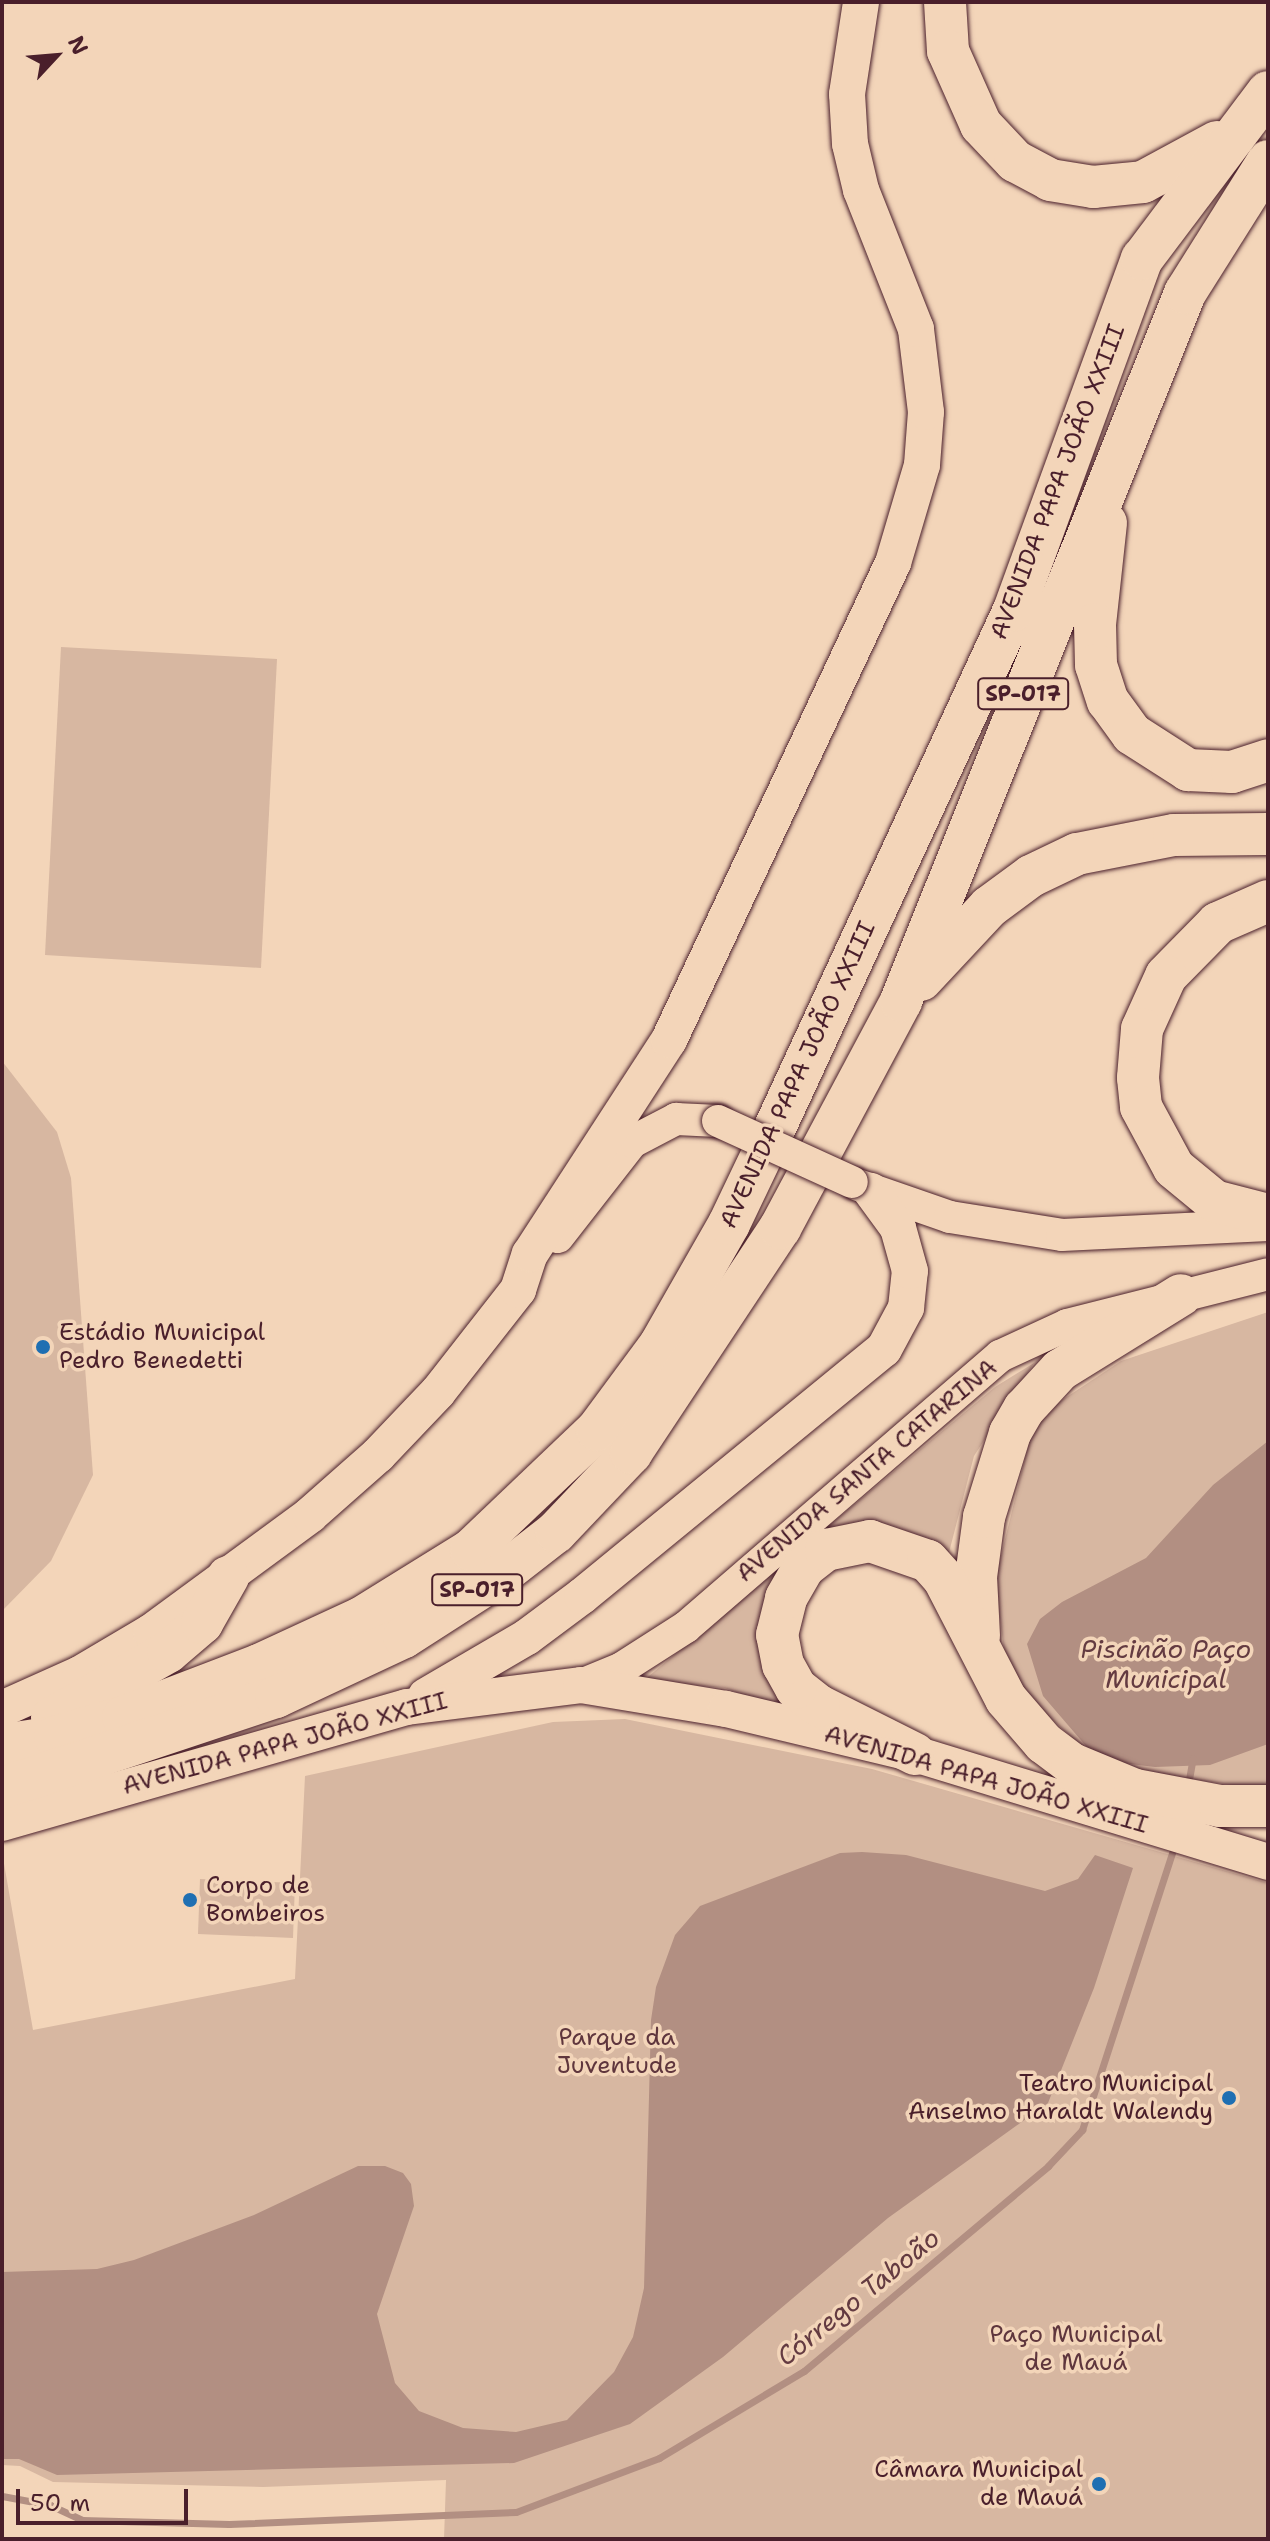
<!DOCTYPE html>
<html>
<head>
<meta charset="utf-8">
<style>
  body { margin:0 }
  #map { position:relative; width:1270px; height:2541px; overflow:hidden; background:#f3d5b9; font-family:"Shantell Sans",sans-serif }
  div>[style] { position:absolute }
  .green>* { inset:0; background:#d7b7a1 }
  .water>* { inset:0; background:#b28f82 }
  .stream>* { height:7px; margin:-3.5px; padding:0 3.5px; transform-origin:3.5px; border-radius:3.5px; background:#b28f82 }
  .roads { filter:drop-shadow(0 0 2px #4a1f2b) drop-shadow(0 0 2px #4a1f2b) }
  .secondary>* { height:32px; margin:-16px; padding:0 16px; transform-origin:16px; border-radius:16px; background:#f3d5b9 }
  .primary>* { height:36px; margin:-18px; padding:0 18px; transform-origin:18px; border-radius:18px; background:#f3d5b9 }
  .highway>* { height:42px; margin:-21px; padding:0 21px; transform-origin:21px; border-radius:21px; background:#f3d5b9 }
  .bridges { filter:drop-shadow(0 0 2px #4a1f2b) drop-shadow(0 0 2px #4a1f2b) }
  .secondary-bridge>* { height:32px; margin:-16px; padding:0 16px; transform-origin:16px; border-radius:16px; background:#f3d5b9 }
  .dots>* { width:22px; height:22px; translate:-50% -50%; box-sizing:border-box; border:4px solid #f3d5b9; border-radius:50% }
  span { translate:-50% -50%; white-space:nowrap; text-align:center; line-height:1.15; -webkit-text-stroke:7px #f3d5b9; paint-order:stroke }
  .shield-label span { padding:2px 6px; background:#f3d5b9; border:2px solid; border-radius:6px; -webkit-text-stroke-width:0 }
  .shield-label { font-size:22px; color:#4a1f2b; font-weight:700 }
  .street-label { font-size:24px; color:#4a1f2b }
  .poi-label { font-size:24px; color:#4a1f2b }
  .left { translate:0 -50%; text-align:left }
  .right { translate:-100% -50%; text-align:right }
  .park-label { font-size:24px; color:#5f363d }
  .water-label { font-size:26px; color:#643b41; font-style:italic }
  .frame { position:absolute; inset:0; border:4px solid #4a1f2b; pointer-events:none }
  .north { position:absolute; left:16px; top:16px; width:80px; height:80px; -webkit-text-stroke:6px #f3d5b9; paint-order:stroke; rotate:64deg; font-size:22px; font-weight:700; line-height:32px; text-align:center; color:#4a1f2b }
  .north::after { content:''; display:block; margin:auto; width:28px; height:36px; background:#4a1f2b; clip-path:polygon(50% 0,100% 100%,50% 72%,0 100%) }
  .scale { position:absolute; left:16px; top:2489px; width:172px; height:36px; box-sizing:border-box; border:4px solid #4a1f2b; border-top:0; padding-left:10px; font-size:24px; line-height:28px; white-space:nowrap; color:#4a1f2b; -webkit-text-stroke:6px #f3d5b9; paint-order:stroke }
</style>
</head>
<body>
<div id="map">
  <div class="green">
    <i style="clip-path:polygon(61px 647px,277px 659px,261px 968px,45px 955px)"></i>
    <i style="clip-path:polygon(2px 1061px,57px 1132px,71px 1178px,93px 1475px,51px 1561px,2px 1611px)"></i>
    <i style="clip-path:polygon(1268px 1312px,1268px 1790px,1105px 1767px,1008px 1680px,995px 1580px,1035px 1418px,1121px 1361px)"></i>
    <i style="clip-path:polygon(1034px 1363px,974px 1456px,946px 1564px,934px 1553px,779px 1574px,798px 1715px,725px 1688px,643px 1681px,995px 1387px)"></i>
    <i style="clip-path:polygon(625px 1719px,872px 1769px,1268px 1883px,1268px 2539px,444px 2539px,446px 2480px,263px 2487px,53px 2482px,20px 2466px,2px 2465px,2px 1852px,33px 2030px,295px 1979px,305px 1776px,553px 1722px)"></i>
    <i style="clip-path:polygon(200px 1879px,295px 1883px,293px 1938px,198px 1934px)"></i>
  </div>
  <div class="water">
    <i style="clip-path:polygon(1268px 1441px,1268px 1744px,1210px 1765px,1155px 1767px,1098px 1760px,1043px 1696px,1027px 1644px,1040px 1619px,1062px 1602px,1146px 1558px,1213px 1485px)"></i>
    <i style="clip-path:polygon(862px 1852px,906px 1855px,1045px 1891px,1078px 1879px,1095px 1855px,1133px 1868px,1094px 1988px,1048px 2103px,888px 2218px,723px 2357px,630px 2424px,514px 2463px,57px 2475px,19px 2459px,2px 2459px,2px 2272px,97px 2269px,134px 2260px,254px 2215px,358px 2166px,385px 2166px,403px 2173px,411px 2184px,414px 2206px,377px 2314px,395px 2383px,419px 2411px,463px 2428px,516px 2432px,567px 2420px,614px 2372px,633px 2337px,644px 2288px,651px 2020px,656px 1987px,675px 1935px,700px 1906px,840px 1853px)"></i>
  </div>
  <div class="stream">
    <i style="left:1188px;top:1785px;width:27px;rotate:-80deg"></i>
    <i style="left:2px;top:2496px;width:49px;rotate:10.6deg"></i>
    <i style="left:50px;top:2505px;width:35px;rotate:25deg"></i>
    <i style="left:82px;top:2520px;width:147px;rotate:1.6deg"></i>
    <i style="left:229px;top:2524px;width:287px;rotate:-2.4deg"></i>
    <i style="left:516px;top:2512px;width:153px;rotate:-20.7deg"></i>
    <i style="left:659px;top:2458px;width:169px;rotate:-31deg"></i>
    <i style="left:804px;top:2371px;width:319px;rotate:-40deg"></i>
    <i style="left:1048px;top:2166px;width:50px;rotate:-46.6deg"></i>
    <i style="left:1082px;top:2130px;width:301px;rotate:-72deg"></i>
  </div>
  <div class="roads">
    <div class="secondary">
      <i style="left:858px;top:1185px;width:97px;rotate:19.2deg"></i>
      <i style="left:950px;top:1217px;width:113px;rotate:9.1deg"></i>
      <i style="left:1062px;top:1235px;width:206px;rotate:-2.8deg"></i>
      <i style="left:558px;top:1237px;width:120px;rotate:-52.1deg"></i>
      <i style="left:632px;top:1142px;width:50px;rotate:-27.6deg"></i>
      <i style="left:676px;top:1119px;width:42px;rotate:2.7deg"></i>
      <i style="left:581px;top:1685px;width:44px;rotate:-22.5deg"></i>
      <i style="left:622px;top:1668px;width:76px;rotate:-32.6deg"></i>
      <i style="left:686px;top:1627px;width:415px;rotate:-40.8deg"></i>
      <i style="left:1000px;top:1356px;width:74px;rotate:-24.8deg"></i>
      <i style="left:1067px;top:1325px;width:207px;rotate:-14.2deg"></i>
    </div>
    <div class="primary">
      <i style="left:426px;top:1696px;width:117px;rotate:-30.3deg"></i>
      <i style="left:527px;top:1637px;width:69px;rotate:-36.7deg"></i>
      <i style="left:582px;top:1596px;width:390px;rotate:-39.3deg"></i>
      <i style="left:884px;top:1349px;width:47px;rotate:-61.8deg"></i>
      <i style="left:906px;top:1308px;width:37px;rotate:-84deg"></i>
      <i style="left:910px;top:1271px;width:45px;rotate:-105.6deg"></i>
      <i style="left:898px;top:1228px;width:46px;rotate:-126.1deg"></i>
      <i style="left:2px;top:1709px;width:85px;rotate:-24.2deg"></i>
      <i style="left:80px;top:1674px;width:82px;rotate:-30.6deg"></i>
      <i style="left:151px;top:1632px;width:197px;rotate:-36.3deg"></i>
      <i style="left:310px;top:1515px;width:91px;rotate:-41.4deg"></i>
      <i style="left:378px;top:1455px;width:87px;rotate:-46.4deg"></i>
      <i style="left:438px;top:1392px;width:130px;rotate:-51.9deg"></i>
      <i style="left:518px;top:1290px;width:38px;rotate:-72deg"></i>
      <i style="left:530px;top:1254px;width:255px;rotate:-57deg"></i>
      <i style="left:669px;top:1040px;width:527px;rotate:-64.85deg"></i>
      <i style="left:893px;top:563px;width:102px;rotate:-73.5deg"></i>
      <i style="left:922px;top:465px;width:53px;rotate:-85.7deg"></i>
      <i style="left:926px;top:412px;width:84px;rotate:-96.9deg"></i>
      <i style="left:916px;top:329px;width:149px;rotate:-111.6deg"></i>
      <i style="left:861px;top:190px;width:47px;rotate:-103.4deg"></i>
      <i style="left:850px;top:144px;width:50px;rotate:-93.4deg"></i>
      <i style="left:847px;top:94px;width:93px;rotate:-81.3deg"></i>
      <i style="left:2px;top:1823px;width:421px;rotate:-16deg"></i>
      <i style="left:407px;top:1707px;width:175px;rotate:-7.2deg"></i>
      <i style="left:581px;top:1685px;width:147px;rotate:9.4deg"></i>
      <i style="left:726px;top:1709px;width:194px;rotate:13.4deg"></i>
      <i style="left:915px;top:1754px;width:369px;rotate:17deg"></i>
    </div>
    <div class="highway">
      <i style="left:945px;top:2px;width:49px;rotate:86.5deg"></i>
      <i style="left:948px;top:51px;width:81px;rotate:66deg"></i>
      <i style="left:981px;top:125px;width:50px;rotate:46.6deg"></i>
      <i style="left:1015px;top:161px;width:40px;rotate:28deg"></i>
      <i style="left:1050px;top:180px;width:44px;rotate:9.2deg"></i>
      <i style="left:1093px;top:187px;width:50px;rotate:-5.7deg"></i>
      <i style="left:1143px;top:182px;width:84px;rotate:-28.4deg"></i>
      <i style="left:1106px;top:523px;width:102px;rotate:96.2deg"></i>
      <i style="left:1095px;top:624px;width:41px;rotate:88.6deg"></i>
      <i style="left:1096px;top:665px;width:38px;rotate:72deg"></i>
      <i style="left:1108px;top:701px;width:41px;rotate:54deg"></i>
      <i style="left:1132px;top:734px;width:67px;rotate:32.7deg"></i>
      <i style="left:1188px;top:770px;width:44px;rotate:2.6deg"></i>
      <i style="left:1232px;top:772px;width:38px;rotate:-18deg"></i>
      <i style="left:1268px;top:901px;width:55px;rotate:156.3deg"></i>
      <i style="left:1218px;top:923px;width:74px;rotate:134.5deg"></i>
      <i style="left:1166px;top:976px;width:58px;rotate:114.4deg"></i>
      <i style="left:1142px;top:1029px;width:49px;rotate:94.7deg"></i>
      <i style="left:1138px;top:1078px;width:29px;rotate:84deg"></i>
      <i style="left:1141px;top:1107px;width:69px;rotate:61.6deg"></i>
      <i style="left:1174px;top:1168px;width:52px;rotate:39.5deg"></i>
      <i style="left:1214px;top:1201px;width:56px;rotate:14.5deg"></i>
      <i style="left:921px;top:980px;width:100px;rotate:-47deg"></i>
      <i style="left:989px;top:907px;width:52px;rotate:-36.4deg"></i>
      <i style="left:1031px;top:876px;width:51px;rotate:-25.6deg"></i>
      <i style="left:1077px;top:854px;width:99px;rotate:-11.1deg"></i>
      <i style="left:1174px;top:835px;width:94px;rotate:-0.6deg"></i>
      <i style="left:979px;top:1636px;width:59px;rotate:-92.9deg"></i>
      <i style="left:976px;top:1577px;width:61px;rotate:-82.4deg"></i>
      <i style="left:984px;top:1517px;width:88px;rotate:-72.8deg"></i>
      <i style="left:1010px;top:1433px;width:28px;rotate:-60deg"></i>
      <i style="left:1024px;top:1409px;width:53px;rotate:-47.3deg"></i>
      <i style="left:1060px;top:1370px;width:142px;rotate:-31.8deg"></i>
      <i style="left:52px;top:1718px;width:133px;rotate:-29.6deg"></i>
      <i style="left:168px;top:1652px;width:45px;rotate:-40.5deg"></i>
      <i style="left:202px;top:1623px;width:53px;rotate:-60.5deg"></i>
      <i style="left:2px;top:1745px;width:54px;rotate:-8.6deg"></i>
      <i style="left:55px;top:1737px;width:71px;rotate:-16.4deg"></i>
      <i style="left:123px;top:1717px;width:146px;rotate:-20.9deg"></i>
      <i style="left:259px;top:1665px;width:112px;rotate:-24.7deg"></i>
      <i style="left:361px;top:1618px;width:129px;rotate:-31.7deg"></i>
      <i style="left:471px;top:1550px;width:174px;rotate:-43.6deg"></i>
      <i style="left:597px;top:1430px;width:106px;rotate:-53.5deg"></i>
      <i style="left:660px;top:1345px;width:139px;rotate:-60.3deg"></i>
      <i style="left:729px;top:1224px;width:100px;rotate:-64.5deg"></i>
      <i style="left:772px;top:1134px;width:577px;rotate:-65.21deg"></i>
      <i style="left:1014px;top:610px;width:374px;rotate:-70deg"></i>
      <i style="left:1142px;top:259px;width:209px;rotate:-53deg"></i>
      <i style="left:915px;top:1754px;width:107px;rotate:-153.4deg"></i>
      <i style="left:819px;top:1706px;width:29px;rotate:-142deg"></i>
      <i style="left:796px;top:1688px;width:26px;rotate:-119deg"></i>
      <i style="left:783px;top:1665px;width:31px;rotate:-101deg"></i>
      <i style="left:777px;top:1635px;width:38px;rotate:-76deg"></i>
      <i style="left:786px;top:1598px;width:36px;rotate:-60deg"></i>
      <i style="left:804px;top:1567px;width:28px;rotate:-38deg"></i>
      <i style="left:826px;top:1550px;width:45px;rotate:-11.6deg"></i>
      <i style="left:870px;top:1541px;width:61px;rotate:19deg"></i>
      <i style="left:928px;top:1561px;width:24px;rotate:48deg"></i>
      <i style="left:944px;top:1579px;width:135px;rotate:62.7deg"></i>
      <i style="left:1006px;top:1699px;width:58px;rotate:49.2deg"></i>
      <i style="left:1044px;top:1743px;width:35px;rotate:37deg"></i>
      <i style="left:1072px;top:1764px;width:68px;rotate:22.4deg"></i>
      <i style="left:1135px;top:1790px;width:86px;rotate:10.7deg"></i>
      <i style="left:1220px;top:1806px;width:48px"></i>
      <i style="left:2px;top:1788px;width:289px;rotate:-18.4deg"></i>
      <i style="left:276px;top:1697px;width:141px;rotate:-25.1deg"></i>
      <i style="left:404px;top:1637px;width:117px;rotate:-32.7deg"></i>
      <i style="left:502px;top:1574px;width:68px;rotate:-37.9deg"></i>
      <i style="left:556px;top:1532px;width:109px;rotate:-46.5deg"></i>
      <i style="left:631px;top:1453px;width:270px;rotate:-56.5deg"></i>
      <i style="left:780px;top:1228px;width:257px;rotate:-61.9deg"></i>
      <i style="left:901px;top:1001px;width:763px;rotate:-68.14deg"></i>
      <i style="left:1185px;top:293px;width:156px;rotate:-57.8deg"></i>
    </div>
  </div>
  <div class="bridges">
    <div class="secondary-bridge">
      <i style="left:718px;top:1121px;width:147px;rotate:24.5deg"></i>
    </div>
  </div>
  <div class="dots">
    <i style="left:43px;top:1347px;background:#1f6fb2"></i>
    <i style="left:190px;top:1900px;background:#1f6fb2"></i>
    <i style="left:1229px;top:2098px;background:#1f6fb2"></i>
    <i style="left:1099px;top:2484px;background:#1f6fb2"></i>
  </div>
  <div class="shield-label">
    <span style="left:1023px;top:694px">SP-017</span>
    <span style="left:477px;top:1590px">SP-017</span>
  </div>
  <div class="street-label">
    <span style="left:1058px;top:482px;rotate:-69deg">AVENIDA PAPA JOÃO XXIII</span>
    <span style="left:798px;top:1075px;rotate:-65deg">AVENIDA PAPA JOÃO XXIII</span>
    <span style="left:867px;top:1471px;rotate:-40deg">AVENIDA SANTA CATARINA</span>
    <span style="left:285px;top:1744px;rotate:-15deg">AVENIDA PAPA JOÃO XXIII</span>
    <span style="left:986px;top:1780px;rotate:16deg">AVENIDA PAPA JOÃO XXIII</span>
  </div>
  <div class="poi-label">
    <span class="left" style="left:59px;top:1347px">Estádio Municipal<br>Pedro Benedetti</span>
    <span class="left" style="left:206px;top:1900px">Corpo de<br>Bombeiros</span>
    <span class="right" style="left:1213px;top:2098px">Teatro Municipal<br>Anselmo Haraldt Walendy</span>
    <span class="right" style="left:1083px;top:2484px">Câmara Municipal<br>de Mauá</span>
  </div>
  <div class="park-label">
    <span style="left:617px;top:2052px">Parque da<br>Juventude</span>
    <span style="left:1076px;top:2349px">Paço Municipal<br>de Mauá</span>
  </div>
  <div class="water-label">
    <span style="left:1166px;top:1664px">Piscinão Paço<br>Municipal</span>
    <span style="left:858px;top:2297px;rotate:-39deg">Córrego Taboão</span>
  </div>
  <div class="frame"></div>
  <div class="north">N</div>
  <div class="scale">50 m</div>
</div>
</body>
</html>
